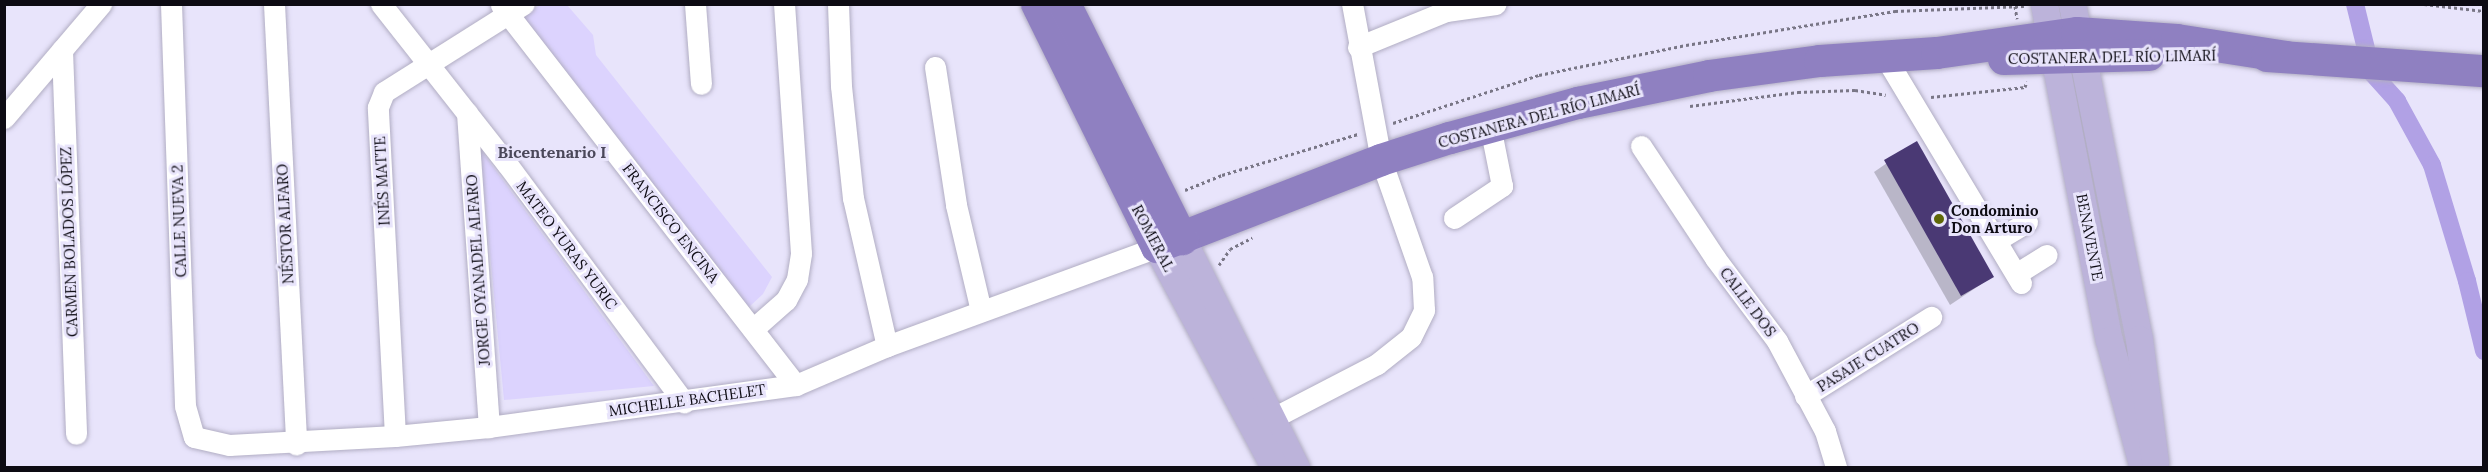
<!DOCTYPE html>
<html>
<head>
<meta charset="utf-8">
<style>
  body { margin:0 }
  #map { position:relative; width:2488px; height:472px; overflow:hidden; background:#e8e4fb; font-family:Lora,serif }
  div>[style] { position:absolute }
  .green>* { inset:0; background:#dcd3fe }
  .shadow>* { inset:0; background:#0003 }
  .canal>* { height:18px; margin:-9px; padding:0 9px; transform-origin:9px; border-radius:9px; background:#b1a1e5 }
  .building>* { inset:0; background:#4a3974 }
  .path>* { height:3px; margin-top:-1.5px; transform-origin:0; background:repeating-linear-gradient(90deg,#797686 0 3px,transparent 0 6px) }
  .roads { filter:drop-shadow(0 0 2px #b1adc3) drop-shadow(0 0 2px #b1adc3) }
  .minor>* { height:21px; margin:-10.5px; padding:0 10.5px; transform-origin:10.5px; border-radius:10.5px; background:#fff }
  .major>* { height:27px; margin:-13.5px; padding:0 13.5px; transform-origin:13.5px; border-radius:13.5px; background:#bcb3da }
  .highway>* { height:32px; margin:-16px; padding:0 16px; transform-origin:16px; border-radius:16px; background:#8f80c1 }
  .dots>* { width:16px; height:16px; translate:-50% -50%; box-sizing:border-box; border:3px solid #e8e4fb; border-radius:50% }
  span { translate:-50% -50%; white-space:nowrap; text-align:center; line-height:1.15; -webkit-text-stroke:6px #e8e4fb; paint-order:stroke }
  .street-label { font-size:15px; color:#0d0b13 }
  .poi-label { font-size:15px; color:#0d0b13; font-weight:700 }
  .left { translate:0 -50%; text-align:left }
  .neighbourhood-label { font-size:16px; color:#4b485a; font-weight:700 }
  .frame { position:absolute; inset:0; border:6px solid #0d0b13; pointer-events:none }
</style>
</head>
<body>
<div id="map">
  <div class="green">
    <i style="clip-path:polygon(540px 5px,567px 5px,593px 35px,596px 55px,772px 277px,763px 294px,749px 307px,519px 18px)"></i>
    <i style="clip-path:polygon(480px 149px,654px 386px,504px 400px)"></i>
  </div>
  <div class="shadow">
    <i style="clip-path:polygon(1916px 143px,1992px 277px,1950px 305px,1874px 172px)"></i>
  </div>
  <div class="canal">
    <i style="left:2355px;top:4px;width:71px;rotate:76.2deg"></i>
    <i style="left:2372px;top:73px;width:38px;rotate:48deg"></i>
    <i style="left:2397px;top:101px;width:73px;rotate:61.3deg"></i>
    <i style="left:2432px;top:165px;width:121px;rotate:73.2deg"></i>
    <i style="left:2467px;top:281px;width:72px;rotate:76.3deg"></i>
  </div>
  <div class="building">
    <i style="clip-path:polygon(1917px 141px,1994px 277px,1961px 296px,1884px 160px)"></i>
  </div>
  <div class="path">
    <i style="left:2424px;top:4px;width:60px;rotate:6.7deg"></i>
    <i style="left:2015px;top:6px;width:13px;rotate:81deg"></i>
    <i style="left:1931px;top:97px;width:95px;rotate:-6.1deg"></i>
    <i style="left:2025px;top:87px;width:6px;rotate:-72deg"></i>
    <i style="left:1690px;top:106px;width:109px;rotate:-7.4deg"></i>
    <i style="left:1798px;top:92px;width:57px;rotate:-2deg"></i>
    <i style="left:1855px;top:90px;width:31px;rotate:9deg"></i>
    <i style="left:1393px;top:123px;width:154px;rotate:-18.2deg"></i>
    <i style="left:1539px;top:75px;width:150px;rotate:-11.5deg"></i>
    <i style="left:1686px;top:45px;width:212px;rotate:-9.2deg"></i>
    <i style="left:1895px;top:11px;width:129px;rotate:-2.2deg"></i>
    <i style="left:1185px;top:190px;width:40px;rotate:-22deg"></i>
    <i style="left:1222px;top:175px;width:142px;rotate:-16.8deg"></i>
    <i style="left:1219px;top:265px;width:19px;rotate:-55deg"></i>
    <i style="left:1230px;top:249px;width:25px;rotate:-27deg"></i>
  </div>
  <div class="roads">
    <div class="minor">
      <i style="left:171px;top:4px;width:402px;rotate:88deg"></i>
      <i style="left:185px;top:406px;width:32px;rotate:74deg"></i>
      <i style="left:194px;top:437px;width:36px;rotate:13deg"></i>
      <i style="left:229px;top:445px;width:166px;rotate:-3.1deg"></i>
      <i style="left:395px;top:436px;width:94px;rotate:-5.5deg"></i>
      <i style="left:489px;top:427px;width:310px;rotate:-7.8deg"></i>
      <i style="left:796px;top:385px;width:99px;rotate:-23.2deg"></i>
      <i style="left:887px;top:346px;width:288px;rotate:-20.1deg"></i>
      <i style="left:274px;top:4px;width:441px;rotate:87.1deg"></i>
      <i style="left:381px;top:4px;width:204px;rotate:51.8deg"></i>
      <i style="left:507px;top:164px;width:297px;rotate:53.4deg"></i>
      <i style="left:695px;top:4px;width:80px;rotate:85.7deg"></i>
      <i style="left:838px;top:4px;width:82px;rotate:87.9deg"></i>
      <i style="left:841px;top:86px;width:113px;rotate:83.9deg"></i>
      <i style="left:853px;top:198px;width:152px;rotate:77.1deg"></i>
      <i style="left:501px;top:5px;width:481px;rotate:52.2deg"></i>
      <i style="left:1358px;top:47px;width:95px;rotate:-22.2deg"></i>
      <i style="left:1446px;top:11px;width:50px;rotate:-8deg"></i>
      <i style="left:62px;top:50px;width:384px;rotate:87.9deg"></i>
      <i style="left:1884px;top:55px;width:266px;rotate:59deg"></i>
      <i style="left:935px;top:67px;width:140px;rotate:81.3deg"></i>
      <i style="left:956px;top:205px;width:109px;rotate:76.7deg"></i>
      <i style="left:467px;top:113px;width:315px;rotate:86deg"></i>
      <i style="left:4px;top:118px;width:150px;rotate:-49.6deg"></i>
      <i style="left:1641px;top:146px;width:134px;rotate:56.5deg"></i>
      <i style="left:1715px;top:258px;width:104px;rotate:53.2deg"></i>
      <i style="left:1777px;top:341px;width:102px;rotate:61.9deg"></i>
      <i style="left:1825px;top:431px;width:39px;rotate:73deg"></i>
      <i style="left:1454px;top:218px;width:58px;rotate:-33.7deg"></i>
      <i style="left:1502px;top:186px;width:61px;rotate:-101.3deg"></i>
      <i style="left:1997px;top:240px;width:35px;rotate:-31deg"></i>
      <i style="left:2016px;top:274px;width:36px;rotate:-32deg"></i>
      <i style="left:753px;top:329px;width:44px;rotate:-41.3deg"></i>
      <i style="left:786px;top:300px;width:24px;rotate:-62deg"></i>
      <i style="left:797px;top:279px;width:26px;rotate:-81deg"></i>
      <i style="left:801px;top:253px;width:250px;rotate:-93.9deg"></i>
      <i style="left:1805px;top:396px;width:149px;rotate:-32.1deg"></i>
      <i style="left:1271px;top:419px;width:119px;rotate:-27.4deg"></i>
      <i style="left:1377px;top:364px;width:43px;rotate:-38.5deg"></i>
      <i style="left:1411px;top:337px;width:30px;rotate:-64deg"></i>
      <i style="left:1424px;top:310px;width:33px;rotate:-93deg"></i>
      <i style="left:1422px;top:277px;width:124px;rotate:-109.3deg"></i>
      <i style="left:1381px;top:160px;width:159px;rotate:-100.5deg"></i>
      <i style="left:395px;top:436px;width:329px;rotate:-93deg"></i>
      <i style="left:378px;top:107px;width:16px;rotate:-68deg"></i>
      <i style="left:384px;top:92px;width:165px;rotate:-32.2deg"></i>
    </div>
    <div class="major">
      <i style="left:2044px;top:4px;width:342px;rotate:79.1deg"></i>
      <i style="left:2109px;top:340px;width:132px;rotate:75.1deg"></i>
      <i style="left:2072px;top:4px;width:342px;rotate:78.7deg"></i>
      <i style="left:2139px;top:339px;width:125px;rotate:82.6deg"></i>
      <i style="left:1182px;top:239px;width:256px;rotate:63.5deg"></i>
      <i style="left:1157px;top:247px;width:251px;rotate:61.9deg"></i>
    </div>
    <div class="highway">
      <i style="left:1037px;top:4px;width:271px;rotate:63.7deg"></i>
      <i style="left:1157px;top:247px;width:240px;rotate:-21.2deg"></i>
      <i style="left:1381px;top:160px;width:72px;rotate:-17.7deg"></i>
      <i style="left:1450px;top:138px;width:133px;rotate:-15.3deg"></i>
      <i style="left:1578px;top:103px;width:134px;rotate:-11.6deg"></i>
      <i style="left:1709px;top:76px;width:112px;rotate:-7.7deg"></i>
      <i style="left:1820px;top:61px;width:117px;rotate:-3.9deg"></i>
      <i style="left:1937px;top:53px;width:141px;rotate:-8.1deg"></i>
      <i style="left:2077px;top:33px;width:100px;rotate:4deg"></i>
      <i style="left:2177px;top:40px;width:111px;rotate:8.8deg"></i>
      <i style="left:1065px;top:4px;width:263px;rotate:63.5deg"></i>
      <i style="left:2267px;top:56px;width:218px;rotate:4deg"></i>
      <i style="left:2004px;top:59px;width:145px;rotate:-1.6deg"></i>
    </div>
  </div>
  <div class="dots">
    <i style="left:1939px;top:219px;background:#5f6706"></i>
  </div>
  <div class="street-label">
    <span style="left:2112px;top:57px;rotate:-1deg">COSTANERA DEL RÍO LIMARÍ</span>
    <span style="left:1539px;top:116px;rotate:-15deg">COSTANERA DEL RÍO LIMARÍ</span>
    <span style="left:382px;top:181px;rotate:-93deg">INÉS MATTE</span>
    <span style="left:179px;top:221px;rotate:-92deg">CALLE NUEVA 2</span>
    <span style="left:671px;top:223px;rotate:52deg">FRANCISCO ENCINA</span>
    <span style="left:285px;top:224px;rotate:-93deg">NÉSTOR ALFARO</span>
    <span style="left:2090px;top:237px;rotate:79deg">BENAVENTE</span>
    <span style="left:1153px;top:238px;rotate:62deg">ROMERAL</span>
    <span style="left:69px;top:242px;rotate:-92deg">CARMEN BOLADOS LÓPEZ</span>
    <span style="left:567px;top:245px;rotate:53deg">MATEO YURAS YURIC</span>
    <span style="left:478px;top:270px;rotate:-94deg">JORGE OYANADEL ALFARO</span>
    <span style="left:1748px;top:302px;rotate:53deg">CALLE DOS</span>
    <span style="left:1868px;top:357px;rotate:-32deg">PASAJE CUATRO</span>
    <span style="left:687px;top:400px;rotate:-8deg">MICHELLE BACHELET</span>
  </div>
  <div class="poi-label">
    <span class="left" style="left:1951px;top:219px">Condominio<br>Don Arturo</span>
  </div>
  <div class="neighbourhood-label">
    <span style="left:552px;top:152px">Bicentenario I</span>
  </div>
  <div class="frame"></div>
</div>
</body>
</html>
